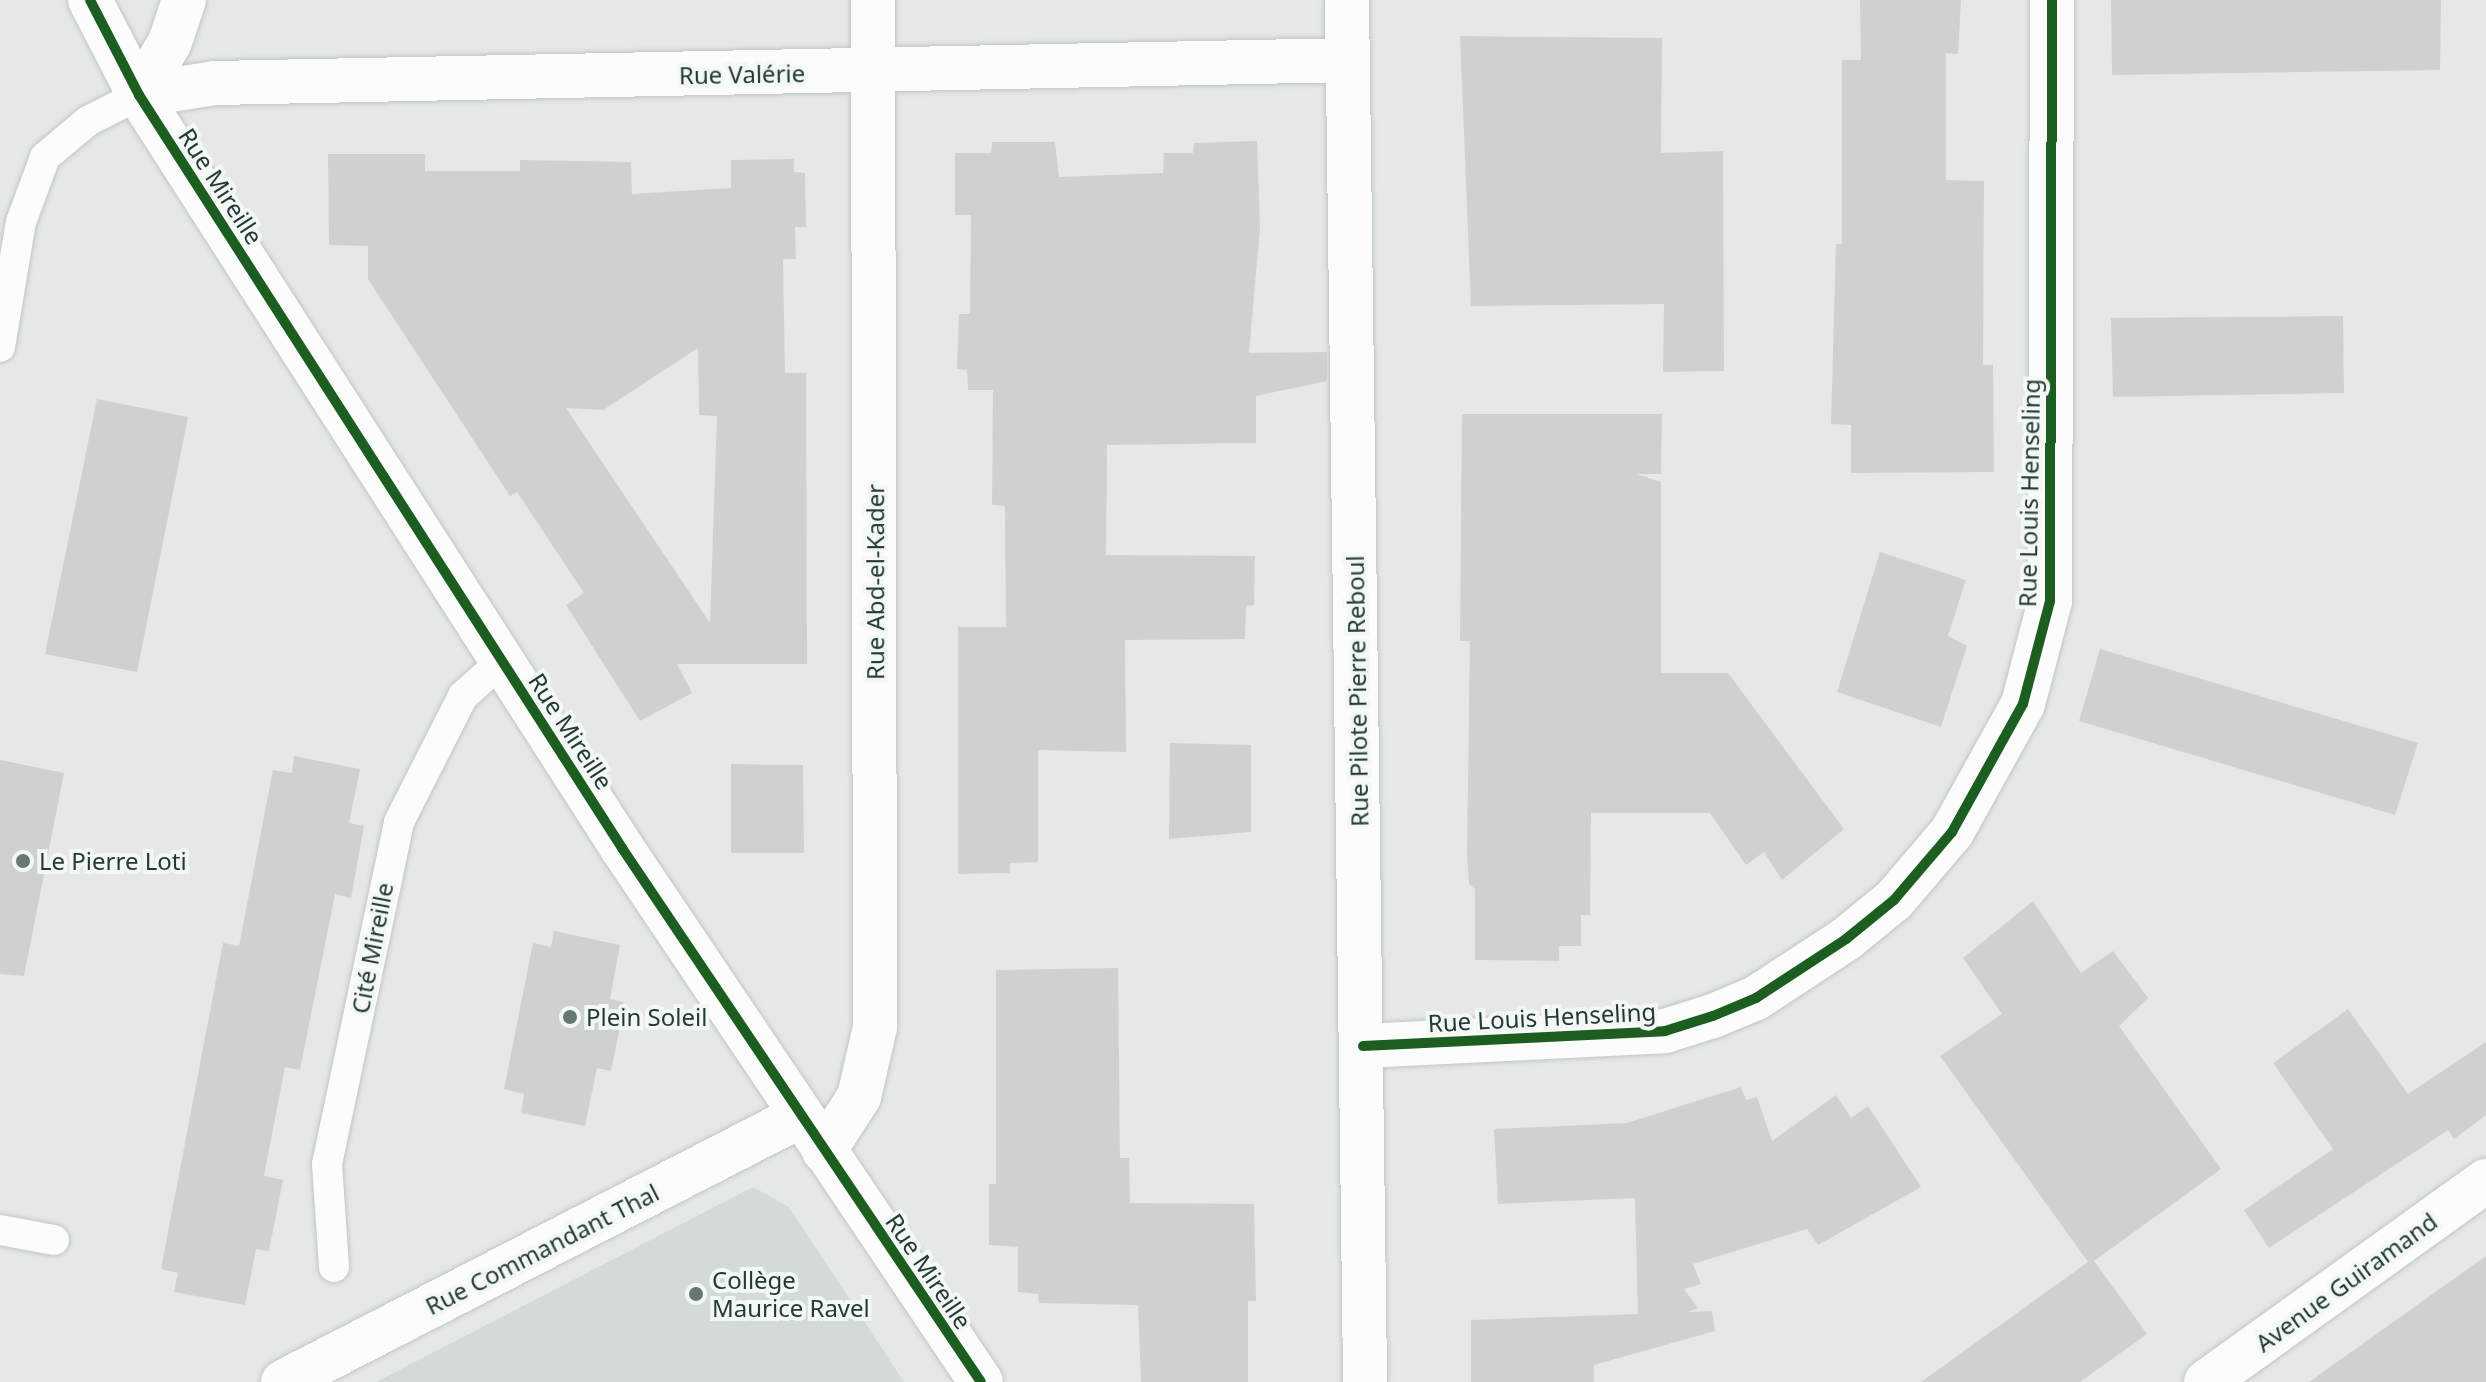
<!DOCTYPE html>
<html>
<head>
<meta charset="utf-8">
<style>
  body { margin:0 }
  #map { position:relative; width:2486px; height:1382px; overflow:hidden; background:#e4e9e7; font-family:"Noto Sans",sans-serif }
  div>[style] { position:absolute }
  .built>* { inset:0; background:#d3dad7 }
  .building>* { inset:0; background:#cdd2d0 }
  .roads { filter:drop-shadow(0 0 2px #c1c6c4) drop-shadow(0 0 2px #c1c6c4) }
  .service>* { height:30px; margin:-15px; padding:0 15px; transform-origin:15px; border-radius:15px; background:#fbfcfb }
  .minor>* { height:44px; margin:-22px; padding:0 22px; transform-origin:22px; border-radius:22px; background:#fbfcfb }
  .cycleway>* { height:10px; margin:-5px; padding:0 5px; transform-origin:5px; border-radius:5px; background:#1b5e20 }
  .dots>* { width:22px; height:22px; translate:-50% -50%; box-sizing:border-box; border:4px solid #f3f8f5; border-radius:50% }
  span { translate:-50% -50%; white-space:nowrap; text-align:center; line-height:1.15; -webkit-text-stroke:8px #f3f8f5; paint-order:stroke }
  .street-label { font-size:24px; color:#243a34 }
  .poi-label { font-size:24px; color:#243a34 }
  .left { translate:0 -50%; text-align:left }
</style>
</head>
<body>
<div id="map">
  <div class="built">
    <i style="clip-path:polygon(753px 1187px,789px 1207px,904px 1382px,376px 1382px)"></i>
  </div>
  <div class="building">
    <i style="clip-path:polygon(1860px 0,1961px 0,1958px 54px,1946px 53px,1946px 180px,1984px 181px,1983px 365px,1993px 365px,1994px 472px,1851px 473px,1851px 425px,1831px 424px,1836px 244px,1842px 244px,1842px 60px,1861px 60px)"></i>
    <i style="clip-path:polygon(2111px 0,2441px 0,2440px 70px,2112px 75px)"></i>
    <i style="clip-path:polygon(1460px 36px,1662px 38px,1661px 153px,1723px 151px,1724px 371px,1663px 372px,1664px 304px,1471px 306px)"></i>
    <i style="clip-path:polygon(1257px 141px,1260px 227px,1249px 353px,1327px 352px,1327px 381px,1256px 396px,1256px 443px,1107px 445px,1106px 555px,1255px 556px,1254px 605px,1246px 606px,1245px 639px,1125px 640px,1126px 752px,1038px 750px,1038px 862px,1010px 863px,1010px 873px,958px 874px,958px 627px,1006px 627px,1005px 506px,992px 505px,993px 390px,968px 390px,967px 370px,957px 369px,959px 314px,970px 314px,971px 215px,955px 215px,955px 153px,991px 153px,992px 142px,1055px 142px,1059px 177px,1163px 173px,1164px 153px,1193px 153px,1194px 143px)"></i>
    <i style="clip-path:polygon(evenodd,328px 154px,425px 154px,425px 171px,520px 171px,520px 160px,631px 162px,632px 194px,731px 188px,731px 160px,794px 159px,794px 172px,805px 173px,806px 227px,795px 227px,796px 259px,783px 259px,785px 373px,806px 373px,807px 664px,677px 664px,692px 693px,640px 721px,566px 605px,584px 593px,517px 492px,510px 496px,368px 279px,368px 246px,329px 245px,328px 154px,698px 348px,699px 415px,717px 416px,710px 623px,566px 408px,603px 410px,698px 348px)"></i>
    <i style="clip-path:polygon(2343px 316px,2344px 393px,2113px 397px,2111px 318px)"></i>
    <i style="clip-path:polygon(97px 399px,188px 417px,137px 672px,45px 654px)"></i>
    <i style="clip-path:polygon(1462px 414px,1662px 414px,1661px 474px,1637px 474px,1661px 482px,1661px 673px,1728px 673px,1844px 829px,1782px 880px,1764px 852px,1746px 865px,1710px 813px,1591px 813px,1590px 915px,1581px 915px,1581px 946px,1559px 946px,1559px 961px,1475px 960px,1475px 889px,1469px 884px,1467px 855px,1470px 641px,1460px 641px)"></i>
    <i style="clip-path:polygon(1880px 552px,1966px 580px,1948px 636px,1967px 646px,1941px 727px,1837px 692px)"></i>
    <i style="clip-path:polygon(2100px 649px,2418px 743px,2395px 815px,2079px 721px)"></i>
    <i style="clip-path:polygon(1170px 743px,1251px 745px,1251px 832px,1169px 839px)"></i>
    <i style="clip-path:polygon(294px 756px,360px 769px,349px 823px,364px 826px,351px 898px,335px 894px,300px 1070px,285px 1067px,264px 1176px,283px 1180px,269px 1251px,256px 1249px,245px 1305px,174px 1292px,178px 1273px,161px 1269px,223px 943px,239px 946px,273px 770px,292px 773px)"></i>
    <i style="clip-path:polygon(0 760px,64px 773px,24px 976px,0 974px)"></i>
    <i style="clip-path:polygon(731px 764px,803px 765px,804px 853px,731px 853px)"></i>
    <i style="clip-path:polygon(2033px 901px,2081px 973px,2113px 951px,2148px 998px,2119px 1026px,2221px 1169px,2094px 1261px,2147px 1334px,2080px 1382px,1921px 1382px,2088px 1262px,1940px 1056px,2002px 1014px,1963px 958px)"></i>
    <i style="clip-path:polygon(554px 931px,620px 945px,610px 999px,624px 1002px,619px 1032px,611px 1071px,597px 1068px,585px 1126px,521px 1113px,524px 1094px,504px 1089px,533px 943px,551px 947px)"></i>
    <i style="clip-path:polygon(1118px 968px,1120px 1158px,1129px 1158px,1130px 1203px,1254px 1204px,1256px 1301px,1248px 1301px,1248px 1382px,1141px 1382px,1138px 1305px,1039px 1303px,1038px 1294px,1018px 1292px,1018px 1247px,989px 1245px,989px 1184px,996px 1184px,996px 970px)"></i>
    <i style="clip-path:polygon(2348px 1009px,2408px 1094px,2486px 1042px,2486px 1115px,2454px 1139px,2448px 1130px,2269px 1248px,2244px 1210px,2333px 1149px,2273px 1063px)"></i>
    <i style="clip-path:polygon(1741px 1087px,1746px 1100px,1757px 1097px,1772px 1141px,1836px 1095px,1851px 1118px,1868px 1106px,1921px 1187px,1818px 1245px,1807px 1229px,1693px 1264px,1701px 1284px,1684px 1289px,1698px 1308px,1688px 1312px,1712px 1311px,1715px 1331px,1594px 1365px,1594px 1382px,1471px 1382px,1471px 1320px,1638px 1314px,1635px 1198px,1498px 1204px,1494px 1129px,1627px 1123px)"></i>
    <i style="clip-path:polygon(2486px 1256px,2486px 1382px,2309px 1382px)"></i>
  </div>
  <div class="roads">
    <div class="service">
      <i style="left:0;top:347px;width:127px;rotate:-80.5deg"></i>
      <i style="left:21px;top:222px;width:69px;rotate:-69.7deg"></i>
      <i style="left:45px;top:157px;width:56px;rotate:-39.9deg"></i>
      <i style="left:88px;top:121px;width:57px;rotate:-27deg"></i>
      <i style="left:0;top:1230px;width:55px;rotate:10.5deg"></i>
      <i style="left:334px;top:1267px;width:103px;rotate:-93.9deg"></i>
      <i style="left:327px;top:1164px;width:349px;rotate:-78.1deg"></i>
      <i style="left:399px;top:822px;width:141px;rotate:-63.1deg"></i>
      <i style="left:463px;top:696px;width:52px;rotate:-41.9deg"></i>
    </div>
    <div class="minor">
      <i style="left:90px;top:0;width:107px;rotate:62.7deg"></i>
      <i style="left:139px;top:95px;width:895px;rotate:57.32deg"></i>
      <i style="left:622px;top:848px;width:643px;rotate:56.09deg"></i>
      <i style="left:1347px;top:0;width:1382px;rotate:89.25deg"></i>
      <i style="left:139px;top:95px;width:77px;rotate:-9deg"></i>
      <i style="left:215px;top:83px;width:1132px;rotate:-1.16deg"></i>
      <i style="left:139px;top:95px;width:61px;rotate:-59.7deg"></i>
      <i style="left:170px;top:42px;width:44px;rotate:-71.6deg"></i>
      <i style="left:1363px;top:1046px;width:302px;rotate:-2.8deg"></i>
      <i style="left:1665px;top:1031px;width:50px;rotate:-17.4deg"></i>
      <i style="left:1713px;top:1016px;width:47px;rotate:-22.7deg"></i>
      <i style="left:1756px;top:998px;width:108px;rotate:-33.2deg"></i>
      <i style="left:1846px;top:939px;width:62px;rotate:-39.1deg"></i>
      <i style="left:1894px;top:900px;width:89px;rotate:-49.5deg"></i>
      <i style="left:1952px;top:832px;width:146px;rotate:-61deg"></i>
      <i style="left:2023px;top:704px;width:106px;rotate:-75.3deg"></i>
      <i style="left:2050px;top:601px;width:601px;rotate:-89.81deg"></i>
      <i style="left:824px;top:1151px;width:64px;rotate:-57.1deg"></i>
      <i style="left:859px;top:1097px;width:72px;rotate:-77.1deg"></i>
      <i style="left:875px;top:1027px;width:1027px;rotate:-90.11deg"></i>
      <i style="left:283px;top:1382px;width:581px;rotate:-27.23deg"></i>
      <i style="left:2206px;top:1382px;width:345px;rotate:-35.7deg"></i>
    </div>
  </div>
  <div class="cycleway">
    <i style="left:90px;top:0;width:107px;rotate:62.7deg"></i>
    <i style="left:139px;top:95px;width:895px;rotate:57.32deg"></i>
    <i style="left:622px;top:848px;width:643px;rotate:56.09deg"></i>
    <i style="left:1363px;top:1046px;width:302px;rotate:-2.8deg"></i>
    <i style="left:1665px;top:1031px;width:50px;rotate:-17.4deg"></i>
    <i style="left:1713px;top:1016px;width:47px;rotate:-22.7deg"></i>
    <i style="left:1756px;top:998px;width:108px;rotate:-33.2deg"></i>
    <i style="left:1846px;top:939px;width:62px;rotate:-39.1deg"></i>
    <i style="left:1894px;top:900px;width:89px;rotate:-49.5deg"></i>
    <i style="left:1952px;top:832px;width:146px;rotate:-61deg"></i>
    <i style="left:2023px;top:704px;width:106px;rotate:-75.3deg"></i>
    <i style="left:2050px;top:601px;width:601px;rotate:-89.81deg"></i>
  </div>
  <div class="dots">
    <i style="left:23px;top:861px;background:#677773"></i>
    <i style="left:570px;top:1017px;background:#677773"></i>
    <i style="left:696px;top:1294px;background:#677773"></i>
  </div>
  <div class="street-label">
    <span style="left:742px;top:74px;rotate:-1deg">Rue Valérie</span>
    <span style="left:221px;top:186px;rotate:57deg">Rue Mireille</span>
    <span style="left:2029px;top:493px;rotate:-89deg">Rue Louis Henseling</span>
    <span style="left:875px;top:582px;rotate:-90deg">Rue Abd-el-Kader</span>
    <span style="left:1357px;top:691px;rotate:-91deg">Rue Pilote Pierre Reboul</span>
    <span style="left:571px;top:731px;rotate:57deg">Rue Mireille</span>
    <span style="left:372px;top:948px;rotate:-79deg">Cité Mireille</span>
    <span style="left:1542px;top:1017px;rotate:-3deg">Rue Louis Henseling</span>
    <span style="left:542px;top:1249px;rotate:-27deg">Rue Commandant Thal</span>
    <span style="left:929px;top:1271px;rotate:56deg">Rue Mireille</span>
    <span style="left:2346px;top:1282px;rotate:-36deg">Avenue Guiramand</span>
  </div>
  <div class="poi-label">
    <span class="left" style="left:39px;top:861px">Le Pierre Loti</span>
    <span class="left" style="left:586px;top:1017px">Plein Soleil</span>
    <span class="left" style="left:712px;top:1294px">Collège<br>Maurice Ravel</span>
  </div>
</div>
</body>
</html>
